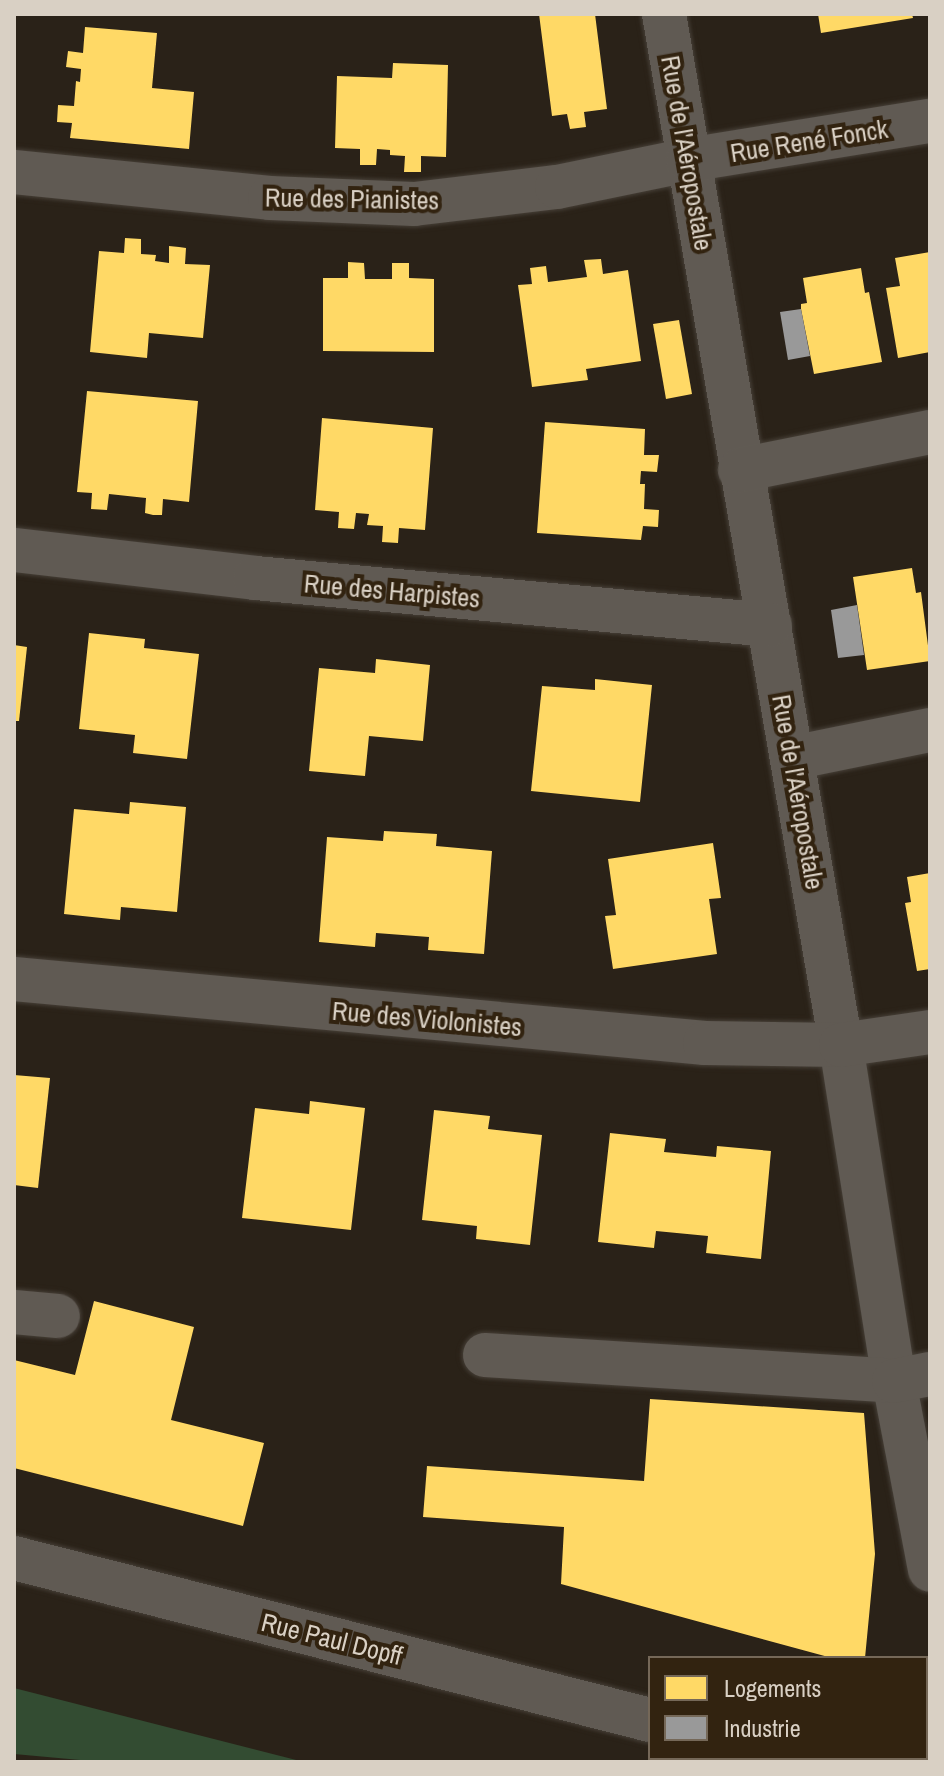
<!DOCTYPE html>
<html>
<head>
<meta charset="utf-8">
<style>
  body { margin:0 }
  #map { position:relative; width:944px; height:1776px; overflow:hidden; background:#2a2218; font-family:"Archivo Narrow",sans-serif }
  div>[style] { position:absolute }
  .green>* { inset:0; background:#334c32 }
  .homes>* { inset:0; background:#ffd966 }
  .industry>* { inset:0; background:#999 }
  .roads { filter:drop-shadow(0 0 2px #463f37) drop-shadow(0 0 2px #463f37) }
  .minor>* { height:44px; margin:-22px; padding:0 22px; transform-origin:22px; border-radius:22px; background:#605a53 }
  span { translate:-50% -50%; white-space:nowrap; text-align:center; line-height:1.15; -webkit-text-stroke:8px #322310; paint-order:stroke }
  .street-label { font-size:26px; color:#d9d0c4 }
  .frame { position:absolute; inset:0; border:16px solid #d9d0c4; pointer-events:none }
  .legend { position:absolute; left:648px; top:1656px; width:280px; height:104px; box-sizing:border-box; background:#322310; border:2px solid #756858; margin:0; padding:10px 14px; list-style:none; font-size:24px; color:#d9d0c4 }
  .legend li { display:flex; align-items:center; gap:16px; height:40px }
  .legend b { width:40px; border:2px solid #756858 }
</style>
</head>
<body>
<div id="map">
  <div class="green">
    <i style="clip-path:polygon(14px 1688px,304px 1762px,102px 1762px,14px 1754px)"></i>
  </div>
  <div class="homes">
    <i style="clip-path:polygon(539px 14px,595px 14px,607px 109px,584px 112px,586px 127px,570px 129px,567px 114px,552px 116px)"></i>
    <i style="clip-path:polygon(818px 14px,912px 14px,913px 18px,821px 33px)"></i>
    <i style="clip-path:polygon(85px 27px,157px 33px,152px 88px,194px 92px,189px 149px,70px 138px,72px 123px,57px 122px,58px 105px,74px 106px,76px 81px,80px 82px,81px 69px,66px 67px,68px 51px,83px 53px)"></i>
    <i style="clip-path:polygon(393px 63px,448px 65px,446px 157px,421px 156px,421px 172px,404px 172px,405px 156px,390px 155px,390px 150px,377px 149px,376px 165px,360px 165px,360px 149px,335px 148px,337px 76px,392px 78px)"></i>
    <i style="clip-path:polygon(125px 238px,141px 239px,141px 254px,156px 255px,155px 261px,169px 263px,169px 246px,179px 247px,186px 248px,185px 264px,210px 265px,203px 338px,149px 333px,147px 358px,90px 352px,99px 251px,124px 253px)"></i>
    <i style="clip-path:polygon(930px 252px,930px 352px,898px 358px,886px 288px,900px 286px,895px 258px)"></i>
    <i style="clip-path:polygon(601px 259px,603px 274px,628px 270px,641px 361px,586px 369px,588px 380px,532px 387px,518px 285px,532px 284px,530px 268px,546px 266px,548px 282px,587px 277px,584px 260px)"></i>
    <i style="clip-path:polygon(348px 262px,364px 263px,365px 279px,392px 279px,392px 263px,409px 263px,409px 278px,434px 279px,434px 352px,323px 351px,323px 278px,348px 278px)"></i>
    <i style="clip-path:polygon(861px 268px,865px 293px,869px 292px,882px 362px,814px 374px,801px 309px,801px 304px,807px 303px,803px 278px)"></i>
    <i style="clip-path:polygon(679px 320px,692px 394px,666px 399px,653px 324px)"></i>
    <i style="clip-path:polygon(87px 391px,198px 401px,189px 502px,163px 499px,162px 515px,153px 515px,145px 513px,146px 498px,109px 494px,107px 510px,91px 509px,92px 493px,77px 492px)"></i>
    <i style="clip-path:polygon(322px 418px,433px 428px,425px 530px,399px 528px,398px 543px,382px 542px,383px 526px,367px 525px,369px 514px,356px 513px,354px 529px,338px 528px,339px 512px,315px 510px)"></i>
    <i style="clip-path:polygon(545px 422px,645px 429px,644px 455px,659px 455px,657px 472px,641px 471px,640px 484px,645px 484px,644px 509px,659px 510px,658px 527px,643px 526px,641px 540px,537px 533px)"></i>
    <i style="clip-path:polygon(912px 568px,916px 593px,921px 592px,930px 661px,867px 670px,853px 577px)"></i>
    <i style="clip-path:polygon(89px 633px,145px 639px,144px 648px,199px 654px,187px 759px,133px 753px,135px 735px,79px 729px)"></i>
    <i style="clip-path:polygon(14px 645px,27px 647px,19px 721px,14px 721px)"></i>
    <i style="clip-path:polygon(376px 659px,430px 665px,423px 741px,369px 736px,365px 776px,309px 771px,319px 668px,375px 673px)"></i>
    <i style="clip-path:polygon(595px 679px,652px 685px,640px 802px,531px 791px,542px 686px,595px 690px)"></i>
    <i style="clip-path:polygon(130px 802px,186px 807px,177px 912px,121px 907px,120px 920px,64px 914px,74px 809px,129px 814px)"></i>
    <i style="clip-path:polygon(384px 831px,437px 834px,436px 846px,492px 851px,484px 954px,428px 950px,429px 937px,376px 933px,375px 947px,319px 942px,327px 837px,383px 841px)"></i>
    <i style="clip-path:polygon(713px 843px,721px 898px,709px 899px,717px 954px,613px 969px,605px 916px,616px 915px,608px 859px)"></i>
    <i style="clip-path:polygon(930px 873px,930px 969px,917px 971px,905px 903px,911px 902px,907px 877px)"></i>
    <i style="clip-path:polygon(14px 1075px,50px 1078px,38px 1188px,14px 1185px)"></i>
    <i style="clip-path:polygon(310px 1101px,365px 1108px,351px 1230px,242px 1218px,255px 1108px,309px 1114px)"></i>
    <i style="clip-path:polygon(434px 1110px,490px 1116px,488px 1129px,542px 1135px,530px 1245px,476px 1239px,477px 1226px,422px 1220px)"></i>
    <i style="clip-path:polygon(610px 1133px,666px 1139px,664px 1152px,716px 1157px,717px 1146px,771px 1151px,761px 1259px,706px 1253px,708px 1236px,656px 1231px,654px 1248px,598px 1242px)"></i>
    <i style="clip-path:polygon(94px 1301px,194px 1327px,171px 1420px,264px 1443px,243px 1526px,14px 1468px,14px 1360px,75px 1375px)"></i>
    <i style="clip-path:polygon(650px 1399px,864px 1413px,875px 1554px,865px 1658px,832px 1658px,561px 1584px,564px 1527px,423px 1517px,427px 1466px,644px 1481px)"></i>
  </div>
  <div class="industry">
    <i style="clip-path:polygon(801px 309px,810px 356px,788px 360px,780px 312px)"></i>
    <i style="clip-path:polygon(857px 605px,864px 655px,838px 658px,831px 610px)"></i>
  </div>
  <div class="roads">
    <div class="minor">
      <i style="left:664px;top:14px;width:1046px;rotate:80.26deg"></i>
      <i style="left:841px;top:1045px;width:340px;rotate:81deg"></i>
      <i style="left:894px;top:1381px;width:192px;rotate:79.2deg"></i>
      <i style="left:14px;top:172px;width:257px;rotate:5.8deg"></i>
      <i style="left:270px;top:198px;width:144px;rotate:2.4deg"></i>
      <i style="left:414px;top:204px;width:144px;rotate:-6.8deg"></i>
      <i style="left:557px;top:187px;width:134px;rotate:-11.6deg"></i>
      <i style="left:688px;top:160px;width:245px;rotate:-9.2deg"></i>
      <i style="left:740px;top:470px;width:194px;rotate:-11.3deg"></i>
      <i style="left:14px;top:550px;width:243px;rotate:6.6deg"></i>
      <i style="left:255px;top:578px;width:517px;rotate:5.21deg"></i>
      <i style="left:792px;top:758px;width:141px;rotate:-11.5deg"></i>
      <i style="left:14px;top:979px;width:694px;rotate:5.29deg"></i>
      <i style="left:705px;top:1043px;width:136px;rotate:0.8deg"></i>
      <i style="left:841px;top:1045px;width:90px;rotate:-8.3deg"></i>
      <i style="left:14px;top:1312px;width:44px;rotate:5.2deg"></i>
      <i style="left:485px;top:1355px;width:410px;rotate:3.6deg"></i>
      <i style="left:894px;top:1381px;width:37px;rotate:-11deg"></i>
      <i style="left:14px;top:1558px;width:656px;rotate:14.29deg"></i>
      <i style="left:800px;top:1758px;width:16px;rotate:15deg"></i>
    </div>
  </div>
  <div class="street-label">
    <span style="left:809px;top:141px;rotate:-9deg">Rue René Fonck</span>
    <span style="left:687px;top:153px;rotate:80deg">Rue de l'Aéropostale</span>
    <span style="left:352px;top:199px;rotate:1deg">Rue des Pianistes</span>
    <span style="left:392px;top:591px;rotate:5deg">Rue des Harpistes</span>
    <span style="left:798px;top:792px;rotate:80deg">Rue de l'Aéropostale</span>
    <span style="left:427px;top:1019px;rotate:5deg">Rue des Violonistes</span>
    <span style="left:332px;top:1639px;rotate:14deg">Rue Paul Dopff</span>
  </div>
  <div class="frame"></div>
  <ul class="legend">
  <li><b style="height:22px;background:#ffd966"></b>Logements</li>
  <li><b style="height:22px;background:#999"></b>Industrie</li>
  </ul>
</div>
</body>
</html>
